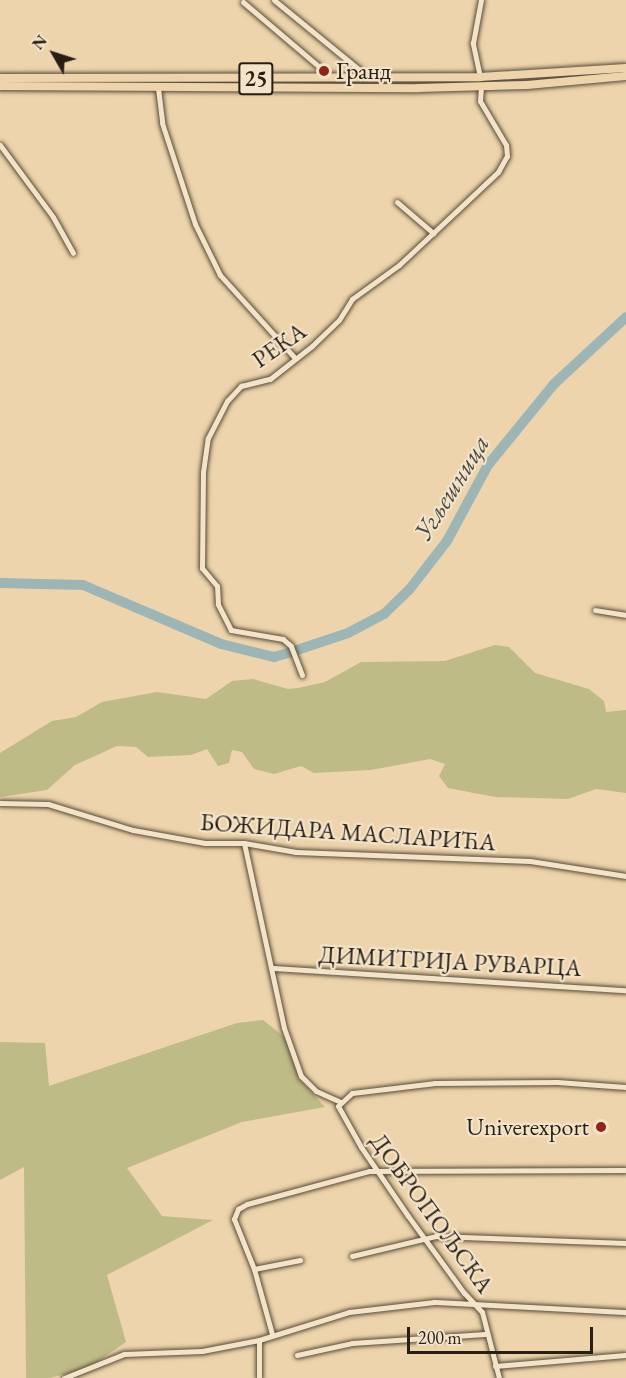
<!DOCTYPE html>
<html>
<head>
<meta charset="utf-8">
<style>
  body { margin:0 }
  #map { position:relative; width:626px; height:1378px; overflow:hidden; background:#edd4ac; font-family:"EB Garamond",serif }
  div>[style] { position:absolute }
  .green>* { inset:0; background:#bebb86 }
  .river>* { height:10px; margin:-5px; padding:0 5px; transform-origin:5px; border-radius:5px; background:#9eb5b5 }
  .roads { filter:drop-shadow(0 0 2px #594c39) drop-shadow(0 0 2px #594c39) }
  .street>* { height:5px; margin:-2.5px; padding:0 2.5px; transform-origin:2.5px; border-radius:2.5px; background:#f3e3c9 }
  .primary>* { height:8px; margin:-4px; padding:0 4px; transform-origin:4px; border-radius:4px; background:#edd4ac }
  .dots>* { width:16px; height:16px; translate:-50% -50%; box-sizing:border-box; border:3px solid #f3e3c9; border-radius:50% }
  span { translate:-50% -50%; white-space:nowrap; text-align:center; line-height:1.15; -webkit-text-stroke:4.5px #f3e3c9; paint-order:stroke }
  .shield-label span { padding:2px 4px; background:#f3e3c9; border:2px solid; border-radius:4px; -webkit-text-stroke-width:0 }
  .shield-label { font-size:22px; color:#281e13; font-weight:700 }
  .poi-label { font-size:24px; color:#281e13 }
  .left { translate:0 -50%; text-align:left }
  .right { translate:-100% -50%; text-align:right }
  .street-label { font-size:24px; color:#281e13 }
  .water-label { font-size:26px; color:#4b4b44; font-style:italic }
  .north { position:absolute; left:24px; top:24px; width:60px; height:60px; -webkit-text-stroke:4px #f3e3c9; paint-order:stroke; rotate:309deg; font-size:16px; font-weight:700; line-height:24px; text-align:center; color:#281e13 }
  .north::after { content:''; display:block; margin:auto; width:21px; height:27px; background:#281e13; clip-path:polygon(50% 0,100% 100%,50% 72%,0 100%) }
  .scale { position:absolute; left:407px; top:1327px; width:186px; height:27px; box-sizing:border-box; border:3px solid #281e13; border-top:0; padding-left:8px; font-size:18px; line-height:21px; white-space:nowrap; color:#281e13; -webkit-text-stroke:4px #f3e3c9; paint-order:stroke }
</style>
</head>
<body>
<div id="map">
  <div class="green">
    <i style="clip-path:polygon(495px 645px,509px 647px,535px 673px,589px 689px,604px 701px,606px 712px,626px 710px,626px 793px,596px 789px,568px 799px,495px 797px,448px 788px,439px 776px,445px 764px,430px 759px,371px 770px,314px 773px,301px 766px,274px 774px,254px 769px,242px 752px,232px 750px,229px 763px,218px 766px,207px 749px,191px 755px,148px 757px,136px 747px,117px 746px,75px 765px,47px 790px,0 797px,0 753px,52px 721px,76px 717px,102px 702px,157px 692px,206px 699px,232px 681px,253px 679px,288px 689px,298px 688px,325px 682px,361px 662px,445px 661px)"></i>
    <i style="clip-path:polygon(263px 1020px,287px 1039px,299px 1079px,325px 1107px,242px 1122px,127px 1168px,162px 1216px,213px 1220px,107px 1275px,126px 1342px,88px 1368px,50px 1378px,26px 1378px,24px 1167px,0 1180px,0 1042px,45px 1043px,49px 1086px,237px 1023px)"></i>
  </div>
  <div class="river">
    <i style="left:0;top:583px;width:83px;rotate:1.4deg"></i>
    <i style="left:83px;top:585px;width:150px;rotate:23.1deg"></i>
    <i style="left:221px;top:644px;width:55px;rotate:13.8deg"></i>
    <i style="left:274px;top:657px;width:18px;rotate:-16deg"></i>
    <i style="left:294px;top:651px;width:57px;rotate:-18.4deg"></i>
    <i style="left:348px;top:633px;width:41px;rotate:-27.8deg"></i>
    <i style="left:384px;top:614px;width:35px;rotate:-44deg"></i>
    <i style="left:409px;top:590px;width:62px;rotate:-52.2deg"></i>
    <i style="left:447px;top:541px;width:86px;rotate:-61.7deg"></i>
    <i style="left:488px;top:465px;width:104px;rotate:-50.8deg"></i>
    <i style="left:554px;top:384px;width:98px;rotate:-42.9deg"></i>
  </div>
  <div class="roads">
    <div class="street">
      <i style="left:274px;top:0;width:122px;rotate:39.3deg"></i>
      <i style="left:243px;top:2px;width:116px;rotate:40.4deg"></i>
      <i style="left:480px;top:77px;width:35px;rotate:-102deg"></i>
      <i style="left:473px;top:43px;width:44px;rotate:-79.5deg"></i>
      <i style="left:158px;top:88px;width:35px;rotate:83deg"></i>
      <i style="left:162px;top:123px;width:106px;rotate:71.9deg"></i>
      <i style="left:195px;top:224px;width:57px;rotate:63.9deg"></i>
      <i style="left:220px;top:275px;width:112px;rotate:47.9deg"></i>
      <i style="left:0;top:145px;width:89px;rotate:53.6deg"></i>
      <i style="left:53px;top:217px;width:41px;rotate:60.9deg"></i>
      <i style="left:397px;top:202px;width:48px;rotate:40.7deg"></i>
      <i style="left:595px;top:610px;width:31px;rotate:9deg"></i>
      <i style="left:302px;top:675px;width:31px;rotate:-111deg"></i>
      <i style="left:291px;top:646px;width:11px;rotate:-139deg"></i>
      <i style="left:283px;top:639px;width:53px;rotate:-170.2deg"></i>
      <i style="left:231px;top:630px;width:29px;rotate:-117deg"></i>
      <i style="left:218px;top:604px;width:18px;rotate:-93deg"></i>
      <i style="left:217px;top:586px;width:23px;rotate:-130deg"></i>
      <i style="left:202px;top:568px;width:96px;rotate:-89.4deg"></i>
      <i style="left:203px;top:472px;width:34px;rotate:-82deg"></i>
      <i style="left:208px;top:438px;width:42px;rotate:-62.8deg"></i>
      <i style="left:227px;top:401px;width:21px;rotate:-47deg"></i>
      <i style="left:241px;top:386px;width:30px;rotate:-14deg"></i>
      <i style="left:270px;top:379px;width:53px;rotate:-38.2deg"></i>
      <i style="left:312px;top:346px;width:37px;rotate:-44deg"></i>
      <i style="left:339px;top:320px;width:25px;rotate:-58deg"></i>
      <i style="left:352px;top:299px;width:58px;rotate:-35.9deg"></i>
      <i style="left:399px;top:265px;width:136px;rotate:-43.2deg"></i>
      <i style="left:498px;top:172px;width:18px;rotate:-61deg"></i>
      <i style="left:507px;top:156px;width:11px;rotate:-95deg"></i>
      <i style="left:506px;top:145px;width:51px;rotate:-120.6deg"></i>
      <i style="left:480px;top:101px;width:14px;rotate:-86deg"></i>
      <i style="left:0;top:803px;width:48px;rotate:1.2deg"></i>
      <i style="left:48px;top:804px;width:89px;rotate:17deg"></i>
      <i style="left:133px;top:830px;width:73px;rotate:10.2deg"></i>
      <i style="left:205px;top:843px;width:39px"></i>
      <i style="left:244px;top:843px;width:53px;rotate:9.8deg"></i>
      <i style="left:296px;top:852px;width:234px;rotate:2.2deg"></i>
      <i style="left:530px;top:861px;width:97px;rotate:8.9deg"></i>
      <i style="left:244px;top:843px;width:189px;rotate:77.8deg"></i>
      <i style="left:284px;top:1028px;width:51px;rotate:70.5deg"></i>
      <i style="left:301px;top:1076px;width:21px;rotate:45deg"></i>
      <i style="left:316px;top:1091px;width:27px;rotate:24deg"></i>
      <i style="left:272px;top:968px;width:355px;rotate:3.6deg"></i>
      <i style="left:352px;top:1256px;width:86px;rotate:-13.4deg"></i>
      <i style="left:436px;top:1236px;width:190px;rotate:2.1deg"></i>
      <i style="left:254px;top:1269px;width:47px;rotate:-11.1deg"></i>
      <i style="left:272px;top:1334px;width:67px;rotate:-105.5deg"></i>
      <i style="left:254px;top:1269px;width:54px;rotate:-111.8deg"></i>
      <i style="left:234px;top:1219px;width:11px;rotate:-68deg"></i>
      <i style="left:238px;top:1209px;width:10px;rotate:-29deg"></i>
      <i style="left:247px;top:1204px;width:126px;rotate:-15.1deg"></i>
      <i style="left:369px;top:1171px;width:257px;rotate:-0.2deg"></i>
      <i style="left:259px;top:1340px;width:38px;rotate:90deg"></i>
      <i style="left:297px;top:1355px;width:56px;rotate:-12.3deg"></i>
      <i style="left:352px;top:1343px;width:133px;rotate:-3.9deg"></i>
      <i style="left:495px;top:1366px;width:131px;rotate:-4.8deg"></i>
      <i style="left:64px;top:1378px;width:65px;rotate:-21.8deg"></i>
      <i style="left:124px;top:1354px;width:78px;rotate:-2.2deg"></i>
      <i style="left:202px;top:1351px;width:58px;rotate:-10.9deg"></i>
      <i style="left:259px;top:1340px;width:94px;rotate:-17.3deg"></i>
      <i style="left:349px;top:1312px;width:86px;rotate:-6.7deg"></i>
      <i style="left:434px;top:1302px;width:192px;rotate:3deg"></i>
      <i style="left:499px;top:1378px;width:68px;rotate:-104.4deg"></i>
      <i style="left:482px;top:1312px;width:26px;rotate:-133deg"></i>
      <i style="left:464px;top:1293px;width:95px;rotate:-126deg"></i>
      <i style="left:408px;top:1216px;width:83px;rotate:-124.3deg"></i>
      <i style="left:361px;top:1147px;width:47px;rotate:-119.3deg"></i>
      <i style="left:338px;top:1106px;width:19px;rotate:-43deg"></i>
      <i style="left:352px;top:1093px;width:84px;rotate:-6.9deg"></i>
      <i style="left:435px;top:1083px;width:122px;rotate:-0.5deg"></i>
      <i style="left:557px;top:1082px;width:69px;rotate:4.1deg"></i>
    </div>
    <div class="primary">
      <i style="left:0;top:78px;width:480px;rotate:-0.1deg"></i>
      <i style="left:480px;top:77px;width:146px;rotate:-3.5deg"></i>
      <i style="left:0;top:86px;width:418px;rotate:0.3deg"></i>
      <i style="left:418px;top:88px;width:109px;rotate:-1.6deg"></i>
      <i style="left:527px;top:85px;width:99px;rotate:-5.2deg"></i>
    </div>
  </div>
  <div class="dots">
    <i style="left:324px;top:71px;background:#8f2418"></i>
    <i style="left:601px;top:1127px;background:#8f2418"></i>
  </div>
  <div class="shield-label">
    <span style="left:256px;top:79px">25</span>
  </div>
  <div class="poi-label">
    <span class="left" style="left:336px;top:71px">Гранд</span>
    <span class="right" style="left:589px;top:1127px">Univerexport</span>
  </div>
  <div class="street-label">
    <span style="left:279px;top:345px;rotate:-35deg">РЕКА</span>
    <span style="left:348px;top:832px;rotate:4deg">БОЖИДАРА МАСЛАРИЋА</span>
    <span style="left:450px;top:961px;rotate:3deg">ДИМИТРИЈА РУВАРЦА</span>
    <span style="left:432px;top:1213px;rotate:54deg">ДОБРОПОЉСКА</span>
  </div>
  <div class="water-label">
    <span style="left:452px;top:488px;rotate:-58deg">Угљешница</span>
  </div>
  <div class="north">N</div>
  <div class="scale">200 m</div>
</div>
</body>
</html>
